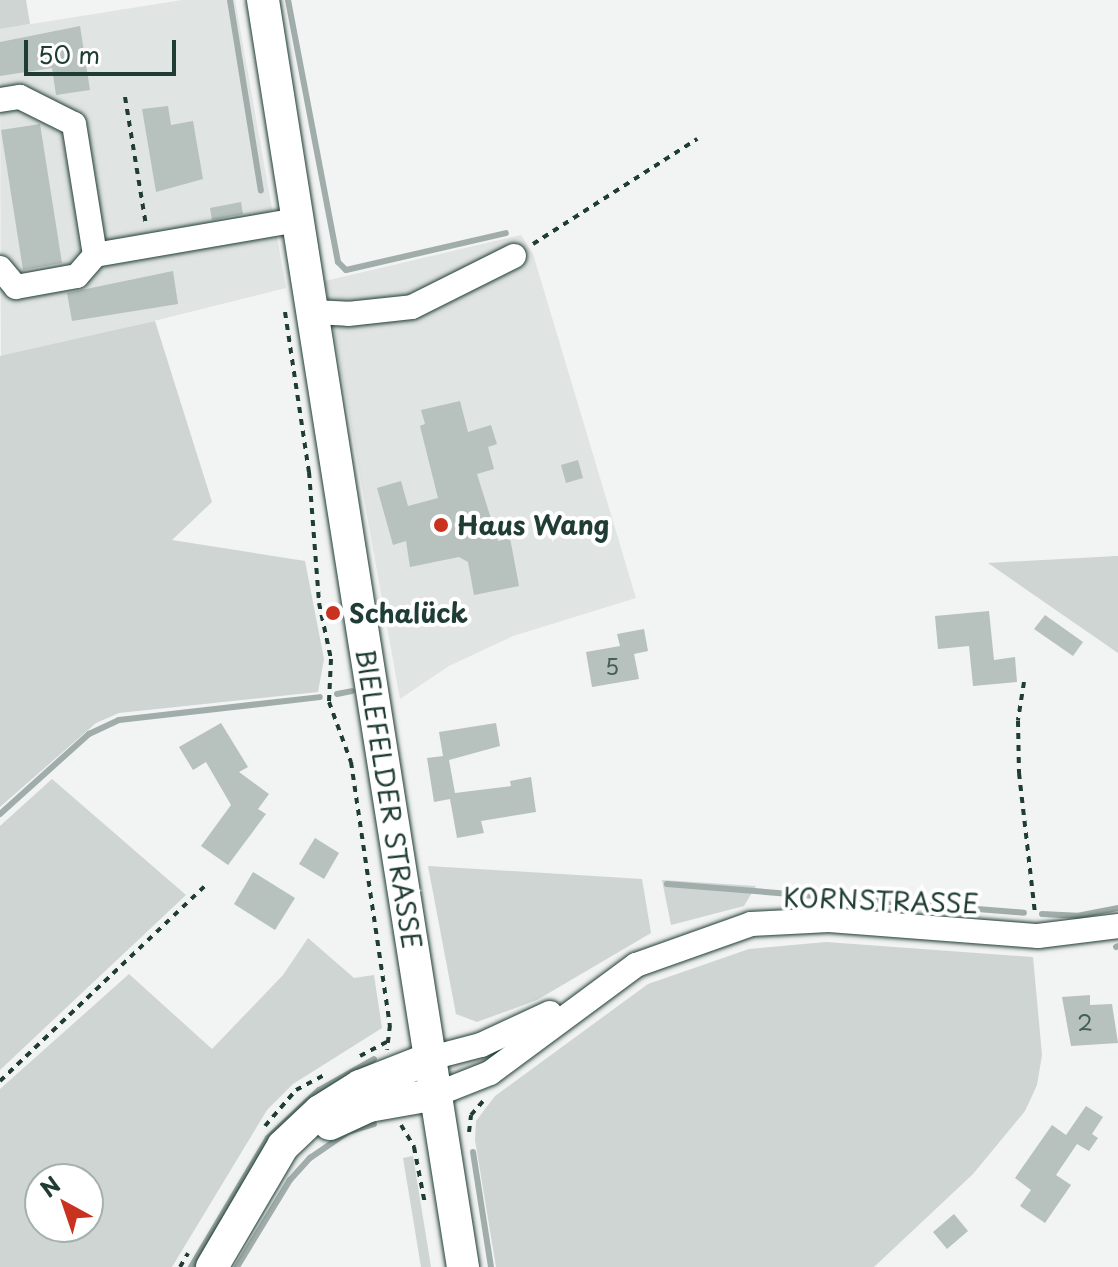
<!DOCTYPE html>
<html>
<head>
<meta charset="utf-8">
<style>
  body { margin:0 }
  #map { position:relative; width:1118px; height:1267px; overflow:hidden; background:#f2f3f3; font-family:"Playpen Sans",sans-serif }
  div>[style] { position:absolute }
  .built>* { inset:0; background:#e0e4e3 }
  .green>* { inset:0; background:#ced5d3 }
  .stream>* { height:6px; margin:-3px; padding:0 3px; transform-origin:3px; border-radius:3px; background:#a1adaa }
  .building>* { inset:0; background:#b7c1bd }
  .path>* { height:4px; margin-top:-2px; transform-origin:0; background:repeating-linear-gradient(90deg,#1f3d34 0 6px,transparent 0 12px) }
  .roads { filter:drop-shadow(0 0 2px #1f3d34) drop-shadow(0 0 2px #1f3d34) }
  .minor>* { height:24px; margin:-12px; padding:0 12px; transform-origin:12px; border-radius:12px; background:#fff }
  .major>* { height:32px; margin:-16px; padding:0 16px; transform-origin:16px; border-radius:16px; background:#fff }
  .dots>* { width:22px; height:22px; translate:-50% -50%; box-sizing:border-box; border:4px solid #fff; border-radius:50% }
  span { translate:-50% -50%; white-space:nowrap; text-align:center; line-height:1.15; -webkit-text-stroke:8px #fff; paint-order:stroke }
  .number-label { font-size:22px; color:#455e56 }
  .number-label span { -webkit-text-stroke-width:0 }
  .poi-label { font-size:26px; color:#1f3d34; font-weight:700 }
  .left { translate:0 -50%; text-align:left }
  .street-label { font-size:26px; color:#1f3d34 }
  .north { position:absolute; left:24px; top:1163px; width:80px; height:80px; box-sizing:border-box; background:#fff; border:2px solid #a5b1ae; border-radius:50%; rotate:320deg; font-size:22px; font-weight:700; line-height:32px; text-align:center; color:#1f3d34 }
  .north::after { content:''; display:block; margin:auto; width:28px; height:36px; background:#c8321e; clip-path:polygon(50% 0,100% 100%,50% 72%,0 100%) }
  .scale { position:absolute; left:24px; top:40px; width:152px; height:36px; box-sizing:border-box; border:4px solid #1f3d34; border-top:0; padding-left:10px; font-size:24px; line-height:28px; white-space:nowrap; color:#1f3d34; -webkit-text-stroke:6px #fff; paint-order:stroke }
</style>
</head>
<body>
<div id="map">
  <div class="built">
    <i style="clip-path:polygon(182px 0,235px 0,286px 288px,1px 359px,0 29px)"></i>
    <i style="clip-path:polygon(521px 235px,533px 254px,636px 598px,513px 636px,449px 666px,400px 699px,325px 281px)"></i>
  </div>
  <div class="green">
    <i style="clip-path:polygon(0 0,26px 0,30px 24px,0 29px)"></i>
    <i style="clip-path:polygon(155px 321px,212px 502px,172px 540px,305px 561px,324px 659px,318px 692px,119px 713px,96px 723px,0 807px,0 356px)"></i>
    <i style="clip-path:polygon(1118px 556px,1118px 653px,988px 563px,1116px 556px)"></i>
    <i style="clip-path:polygon(52px 779px,186px 895px,0 1070px,0 826px)"></i>
    <i style="clip-path:polygon(428px 866px,642px 879px,651px 933px,537px 1000px,477px 1022px,456px 1014px)"></i>
    <i style="clip-path:polygon(662px 880px,756px 886px,744px 906px,671px 925px)"></i>
    <i style="clip-path:polygon(evenodd,308px 938px,354px 978px,374px 975px,382px 1028px,293px 1084px,267px 1110px,172px 1267px,0 1267px,0 1089px,129px 974px,212px 1049px,283px 975px,308px 938px,40px 1179px,88px 1179px,88px 1227px,40px 1227px,40px 1179px)"></i>
    <i style="clip-path:polygon(826px 942px,1033px 957px,1042px 1055px,1037px 1085px,1025px 1111px,973px 1174px,874px 1267px,496px 1267px,475px 1140px,476px 1121px,495px 1096px,648px 984px,749px 949px)"></i>
    <i style="clip-path:polygon(413px 1156px,431px 1267px,421px 1267px,403px 1158px)"></i>
  </div>
  <div class="stream">
    <i style="left:230px;top:0;width:193px;rotate:80.8deg"></i>
    <i style="left:288px;top:0;width:267px;rotate:79.2deg"></i>
    <i style="left:338px;top:262px;width:11px;rotate:45deg"></i>
    <i style="left:346px;top:270px;width:164px;rotate:-13deg"></i>
    <i style="left:337px;top:694px;width:15px;rotate:-11deg"></i>
    <i style="left:0;top:814px;width:120px;rotate:-42deg"></i>
    <i style="left:89px;top:734px;width:33px;rotate:-25deg"></i>
    <i style="left:119px;top:720px;width:202px;rotate:-6.5deg"></i>
    <i style="left:667px;top:884px;width:358px;rotate:4.6deg"></i>
    <i style="left:1042px;top:914px;width:35px;rotate:3deg"></i>
    <i style="left:1077px;top:916px;width:42px;rotate:-11deg"></i>
    <i style="left:1116px;top:947px;width:2px;rotate:-27deg"></i>
    <i style="left:473px;top:1152px;width:116px;rotate:81.1deg"></i>
    <i style="left:191px;top:1267px;width:150px;rotate:-59.2deg"></i>
    <i style="left:268px;top:1138px;width:70px;rotate:-43.3deg"></i>
    <i style="left:319px;top:1090px;width:63px;rotate:-29.4deg"></i>
    <i style="left:237px;top:1267px;width:102px;rotate:-58.7deg"></i>
    <i style="left:290px;top:1180px;width:30px;rotate:-48deg"></i>
    <i style="left:310px;top:1158px;width:46px;rotate:-34.4deg"></i>
    <i style="left:348px;top:1132px;width:27px;rotate:-17deg"></i>
  </div>
  <div class="building">
    <i style="clip-path:polygon(80px 26px,90px 90px,56px 95px,52px 68px,0 76px,0 42px)"></i>
    <i style="clip-path:polygon(168px 106px,171px 125px,193px 121px,203px 179px,156px 192px,142px 109px)"></i>
    <i style="clip-path:polygon(40px 124px,62px 263px,23px 270px,1px 130px)"></i>
    <i style="clip-path:polygon(241px 202px,243px 214px,212px 220px,210px 208px)"></i>
    <i style="clip-path:polygon(173px 271px,178px 304px,72px 321px,67px 293px)"></i>
    <i style="clip-path:polygon(460px 401px,468px 432px,491px 425px,497px 444px,488px 447px,494px 469px,477px 474px,498px 541px,510px 538px,519px 586px,474px 595px,468px 562px,459px 557px,410px 567px,406px 541px,393px 545px,377px 488px,401px 481px,408px 506px,438px 498px,420px 426px,425px 424px,421px 410px)"></i>
    <i style="clip-path:polygon(578px 460px,583px 478px,566px 483px,561px 465px)"></i>
    <i style="clip-path:polygon(989px 611px,994px 660px,1015px 657px,1017px 682px,973px 686px,969px 646px,938px 649px,935px 616px)"></i>
    <i style="clip-path:polygon(1045px 615px,1083px 642px,1073px 656px,1034px 629px)"></i>
    <i style="clip-path:polygon(644px 629px,648px 651px,634px 654px,639px 679px,592px 687px,586px 652px,620px 646px,617px 634px)"></i>
    <i style="clip-path:polygon(221px 723px,248px 767px,239px 772px,269px 794px,258px 809px,266px 814px,228px 865px,201px 846px,231px 805px,206px 762px,193px 770px,179px 747px)"></i>
    <i style="clip-path:polygon(496px 723px,500px 746px,449px 760px,455px 793px,511px 786px,510px 781px,531px 777px,536px 812px,481px 821px,484px 833px,457px 838px,450px 799px,434px 802px,427px 758px,443px 756px,439px 732px)"></i>
    <i style="clip-path:polygon(315px 838px,339px 853px,324px 879px,299px 864px)"></i>
    <i style="clip-path:polygon(253px 872px,295px 898px,275px 930px,234px 904px)"></i>
    <i style="clip-path:polygon(1090px 995px,1090px 1005px,1112px 1004px,1118px 1043px,1071px 1046px,1062px 997px)"></i>
    <i style="clip-path:polygon(1086px 1106px,1103px 1117px,1092px 1134px,1098px 1138px,1089px 1151px,1077px 1144px,1056px 1175px,1071px 1185px,1045px 1223px,1020px 1206px,1031px 1190px,1015px 1178px,1052px 1125px,1066px 1135px)"></i>
    <i style="clip-path:polygon(954px 1214px,968px 1231px,947px 1249px,933px 1232px)"></i>
  </div>
  <div class="path">
    <i style="left:125px;top:97px;width:130px;rotate:80.7deg"></i>
    <i style="left:533px;top:244px;width:195px;rotate:-32.6deg"></i>
    <i style="left:285px;top:312px;width:162px;rotate:81.5deg"></i>
    <i style="left:309px;top:472px;width:131px;rotate:85.6deg"></i>
    <i style="left:319px;top:603px;width:57px;rotate:77.9deg"></i>
    <i style="left:331px;top:659px;width:43px;rotate:92.7deg"></i>
    <i style="left:329px;top:702px;width:64px;rotate:69.9deg"></i>
    <i style="left:351px;top:762px;width:266px;rotate:81.6deg"></i>
    <i style="left:390px;top:1025px;width:25px;rotate:97deg"></i>
    <i style="left:1024px;top:682px;width:39px;rotate:99deg"></i>
    <i style="left:1018px;top:721px;width:52px;rotate:88.9deg"></i>
    <i style="left:1019px;top:773px;width:142px;rotate:83.5deg"></i>
    <i style="left:360px;top:1056px;width:30px;rotate:-28deg"></i>
    <i style="left:0;top:1081px;width:287px;rotate:-43.6deg"></i>
    <i style="left:401px;top:1125px;width:26px;rotate:59deg"></i>
    <i style="left:414px;top:1147px;width:58px;rotate:79.1deg"></i>
    <i style="left:265px;top:1126px;width:48px;rotate:-49.3deg"></i>
    <i style="left:296px;top:1090px;width:32px;rotate:-28deg"></i>
    <i style="left:469px;top:1132px;width:17px;rotate:-83deg"></i>
    <i style="left:471px;top:1115px;width:23px;rotate:-49deg"></i>
    <i style="left:180px;top:1267px;width:16px;rotate:-60deg"></i>
  </div>
  <div class="roads">
    <div class="minor">
      <i style="left:0;top:100px;width:20px;rotate:-9deg"></i>
      <i style="left:20px;top:97px;width:60px;rotate:26.6deg"></i>
      <i style="left:74px;top:124px;width:133px;rotate:80.9deg"></i>
      <i style="left:0;top:268px;width:25px;rotate:50deg"></i>
      <i style="left:16px;top:287px;width:62px;rotate:-10.2deg"></i>
      <i style="left:77px;top:276px;width:28px;rotate:-49deg"></i>
      <i style="left:95px;top:255px;width:206px;rotate:-9.8deg"></i>
      <i style="left:313px;top:312px;width:35px;rotate:3deg"></i>
      <i style="left:348px;top:314px;width:64px;rotate:-6.2deg"></i>
      <i style="left:412px;top:307px;width:114px;rotate:-26.6deg"></i>
      <i style="left:431px;top:1058px;width:52px;rotate:-14.6deg"></i>
      <i style="left:481px;top:1045px;width:76px;rotate:-24.9deg"></i>
      <i style="left:437px;top:1094px;width:57px;rotate:-21.6deg"></i>
      <i style="left:490px;top:1073px;width:182px;rotate:-36.5deg"></i>
      <i style="left:636px;top:965px;width:122px;rotate:-19.6deg"></i>
      <i style="left:751px;top:924px;width:78px;rotate:-2.9deg"></i>
      <i style="left:829px;top:920px;width:210px;rotate:4.4deg"></i>
      <i style="left:1038px;top:936px;width:81px;rotate:-7.1deg"></i>
    </div>
    <div class="major">
      <i style="left:263px;top:0;width:1283px;rotate:81.03deg"></i>
      <i style="left:330px;top:1124px;width:43px;rotate:-24.8deg"></i>
      <i style="left:369px;top:1106px;width:69px;rotate:-10deg"></i>
      <i style="left:212px;top:1267px;width:140px;rotate:-59.6deg"></i>
      <i style="left:283px;top:1146px;width:51px;rotate:-43.4deg"></i>
      <i style="left:320px;top:1111px;width:47px;rotate:-32deg"></i>
      <i style="left:360px;top:1086px;width:76px;rotate:-21.5deg"></i>
    </div>
  </div>
  <div class="dots">
    <i style="left:441px;top:525px;background:#c8321e"></i>
    <i style="left:333px;top:613px;background:#c8321e"></i>
  </div>
  <div class="number-label">
    <span style="left:612px;top:666px">5</span>
    <span style="left:1085px;top:1022px">2</span>
  </div>
  <div class="poi-label">
    <span class="left" style="left:457px;top:525px">Haus Wang</span>
    <span class="left" style="left:349px;top:613px">Schalück</span>
  </div>
  <div class="street-label">
    <span style="left:389px;top:799px;rotate:81deg">BIELEFELDER STRASSE</span>
    <span style="left:881px;top:900px;rotate:2deg">KORNSTRASSE</span>
  </div>
  <div class="north">N</div>
  <div class="scale">50 m</div>
</div>
</body>
</html>
